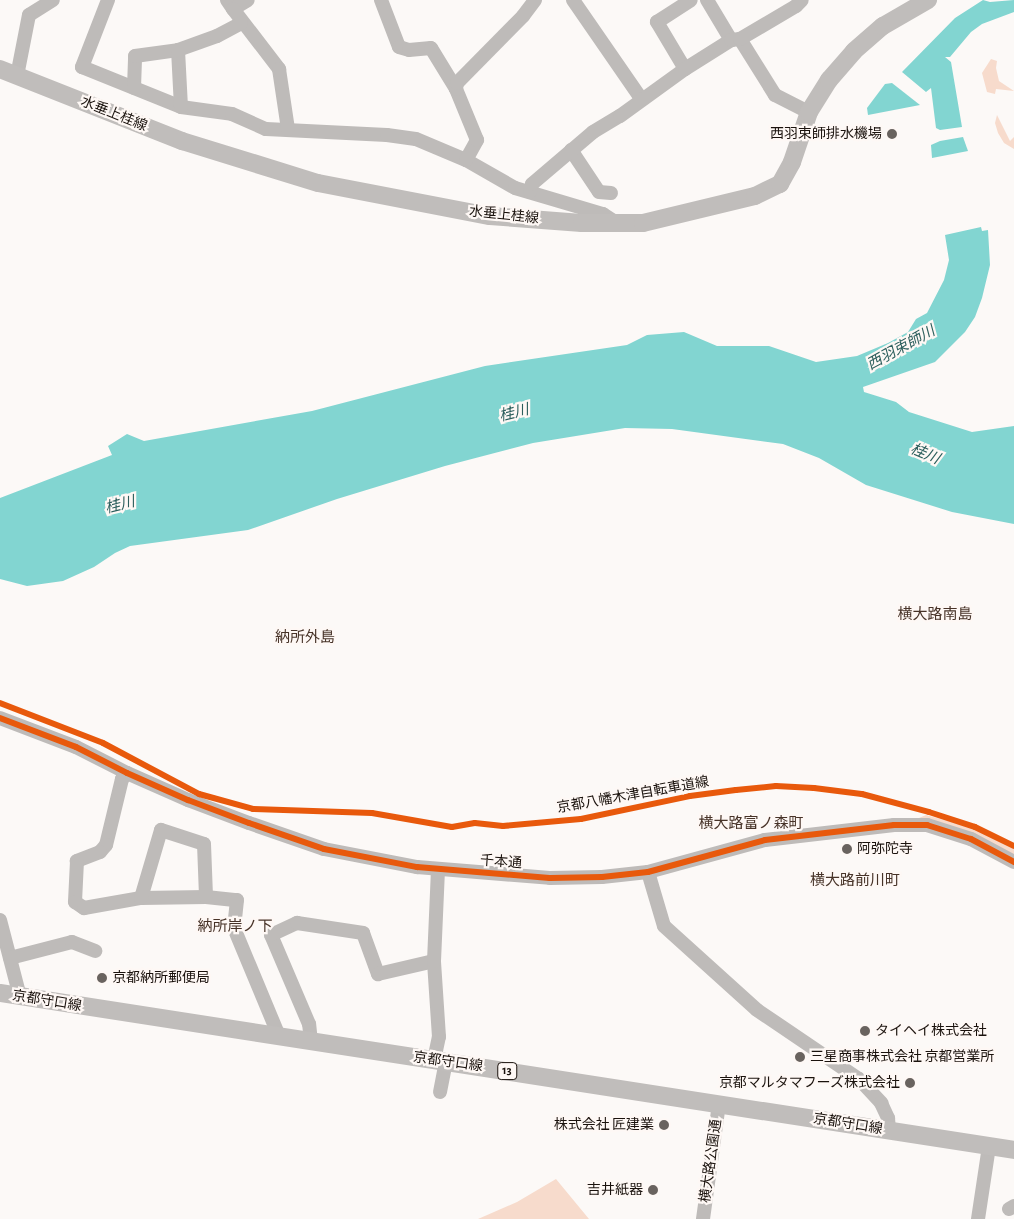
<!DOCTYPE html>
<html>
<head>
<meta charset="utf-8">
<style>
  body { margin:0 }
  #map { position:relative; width:1014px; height:1219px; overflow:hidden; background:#fcf9f7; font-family:"Alegreya Sans","Noto Sans JP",sans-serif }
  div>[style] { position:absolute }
  .green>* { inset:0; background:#f7dbcc }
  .water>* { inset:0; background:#82d5d1 }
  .minor>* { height:14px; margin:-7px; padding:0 7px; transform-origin:7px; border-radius:7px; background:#bebbb9 }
  .major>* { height:18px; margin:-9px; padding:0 9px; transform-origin:9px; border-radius:9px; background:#c0bdbb }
  .cycleway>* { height:6px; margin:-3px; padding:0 3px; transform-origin:3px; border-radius:3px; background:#e8590c }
  .dots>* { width:14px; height:14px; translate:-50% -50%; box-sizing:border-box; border:2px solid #fef8f5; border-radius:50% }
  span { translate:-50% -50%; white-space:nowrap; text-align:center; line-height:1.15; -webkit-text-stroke:4.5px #fef8f5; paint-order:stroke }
  .shield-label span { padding:1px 4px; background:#fef8f5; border:1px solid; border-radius:4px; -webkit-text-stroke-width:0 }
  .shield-label { font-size:12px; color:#1a120d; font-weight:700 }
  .street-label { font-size:14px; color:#1a120d }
  .poi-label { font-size:14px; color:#1a120d }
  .right { translate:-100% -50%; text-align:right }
  .left { translate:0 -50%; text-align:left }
  .water-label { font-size:15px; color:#2c5e5c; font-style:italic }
  .neighbourhood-label { font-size:15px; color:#473328 }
</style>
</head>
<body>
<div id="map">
  <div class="green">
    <i style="clip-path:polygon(991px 59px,997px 61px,996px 68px,999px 81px,1014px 91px,996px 89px,995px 94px,987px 92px,982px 73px)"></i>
    <i style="clip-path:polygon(997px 115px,1010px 141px,1014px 137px,1014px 149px,1004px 143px,998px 133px,995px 123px)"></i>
    <i style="clip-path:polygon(926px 815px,977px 829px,1014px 848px,1014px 859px,912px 821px)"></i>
    <i style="clip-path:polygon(556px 1179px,589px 1219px,478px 1219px,517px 1202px)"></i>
  </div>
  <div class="water">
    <i style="clip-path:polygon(983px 0,990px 2px,1014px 0,1014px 12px,982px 24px,971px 32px,950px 57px,945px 57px,951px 62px,962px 127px,940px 130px,936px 128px,931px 88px,926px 92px,902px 72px,955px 18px)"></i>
    <i style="clip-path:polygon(892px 83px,920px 105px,868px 115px,867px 108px,885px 84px)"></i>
    <i style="clip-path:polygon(963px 137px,968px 151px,932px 158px,931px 145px,940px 141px)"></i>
    <i style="clip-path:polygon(981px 227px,982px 231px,988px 230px,990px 265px,982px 298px,975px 317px,965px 332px,935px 362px,863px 387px,864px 392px,896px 402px,909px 412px,972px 432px,1014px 426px,1014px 524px,952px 512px,866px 485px,819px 458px,783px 444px,672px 429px,625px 428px,533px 443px,445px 466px,337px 499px,248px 530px,130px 546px,115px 553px,94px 567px,63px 581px,27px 586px,0 579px,0 498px,112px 455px,108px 446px,127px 434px,144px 441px,312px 411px,485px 366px,627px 345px,647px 335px,684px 332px,717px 346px,769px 346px,816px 362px,857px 356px,888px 343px,908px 332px,916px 319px,927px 313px,944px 280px,949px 260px,945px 235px)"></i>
  </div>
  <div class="minor">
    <i style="left:108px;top:0;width:72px;rotate:111.2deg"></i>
    <i style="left:82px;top:67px;width:107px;rotate:22deg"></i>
    <i style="left:181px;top:107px;width:51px;rotate:7.8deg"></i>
    <i style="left:232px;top:114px;width:37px;rotate:24deg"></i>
    <i style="left:266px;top:129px;width:121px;rotate:2.8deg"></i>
    <i style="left:387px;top:135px;width:29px;rotate:8deg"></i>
    <i style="left:416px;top:139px;width:54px;rotate:22.8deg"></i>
    <i style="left:466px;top:160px;width:56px;rotate:29.7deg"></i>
    <i style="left:515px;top:188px;width:92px;rotate:16.5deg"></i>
    <i style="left:603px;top:214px;width:17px;rotate:33deg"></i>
    <i style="left:227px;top:0;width:11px;rotate:56deg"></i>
    <i style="left:233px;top:9px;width:17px;rotate:-31deg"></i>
    <i style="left:381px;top:0;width:50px;rotate:69deg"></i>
    <i style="left:399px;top:47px;width:10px;rotate:17deg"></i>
    <i style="left:409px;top:50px;width:22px;rotate:-5deg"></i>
    <i style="left:431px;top:48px;width:48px;rotate:58.6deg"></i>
    <i style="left:573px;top:0;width:121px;rotate:55.4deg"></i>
    <i style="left:707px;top:0;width:47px;rotate:59deg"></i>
    <i style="left:233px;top:9px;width:76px;rotate:52.5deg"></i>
    <i style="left:279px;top:69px;width:61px;rotate:81.5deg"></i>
    <i style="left:740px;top:39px;width:66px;rotate:58deg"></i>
    <i style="left:775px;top:95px;width:38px;rotate:27deg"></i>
    <i style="left:178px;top:50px;width:57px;rotate:87deg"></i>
    <i style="left:685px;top:69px;width:55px;rotate:-120.8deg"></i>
    <i style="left:657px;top:22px;width:40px;rotate:-32.9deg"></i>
    <i style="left:17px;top:76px;width:62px;rotate:-78.9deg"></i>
    <i style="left:29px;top:15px;width:28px;rotate:-32deg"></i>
    <i style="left:134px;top:88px;width:32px;rotate:-88deg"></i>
    <i style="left:135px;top:56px;width:43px;rotate:-7.9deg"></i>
    <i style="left:178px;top:50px;width:41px;rotate:-19.7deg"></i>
    <i style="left:217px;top:36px;width:27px;rotate:-28deg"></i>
    <i style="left:571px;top:150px;width:50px;rotate:56.3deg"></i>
    <i style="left:599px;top:192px;width:12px;rotate:5deg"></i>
    <i style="left:466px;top:160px;width:23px;rotate:-61deg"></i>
    <i style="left:477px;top:140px;width:55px;rotate:-112.4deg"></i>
    <i style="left:456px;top:89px;width:6px;rotate:-81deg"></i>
    <i style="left:457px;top:83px;width:94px;rotate:-45.4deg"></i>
    <i style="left:523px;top:16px;width:20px;rotate:-53deg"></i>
    <i style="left:530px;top:192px;width:8px;rotate:-76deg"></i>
    <i style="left:532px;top:184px;width:80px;rotate:-40.4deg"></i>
    <i style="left:593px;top:132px;width:31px;rotate:-31deg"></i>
    <i style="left:620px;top:116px;width:80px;rotate:-35.9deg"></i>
    <i style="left:685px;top:69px;width:54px;rotate:-32.2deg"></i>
    <i style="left:731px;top:40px;width:9px;rotate:-6deg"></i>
    <i style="left:740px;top:39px;width:65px;rotate:-30.5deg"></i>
    <i style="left:796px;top:6px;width:8px;rotate:-45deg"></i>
    <i style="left:0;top:718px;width:81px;rotate:20.9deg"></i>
    <i style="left:76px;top:747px;width:57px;rotate:27deg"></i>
    <i style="left:127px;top:773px;width:67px;rotate:23.9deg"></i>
    <i style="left:188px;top:800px;width:65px;rotate:20.7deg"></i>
    <i style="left:249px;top:823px;width:79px;rotate:19.1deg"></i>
    <i style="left:324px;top:849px;width:95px;rotate:11deg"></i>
    <i style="left:417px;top:867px;width:133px;rotate:4.7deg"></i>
    <i style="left:550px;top:878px;width:52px;rotate:-1.1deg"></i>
    <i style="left:602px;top:877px;width:46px;rotate:-6.2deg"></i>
    <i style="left:648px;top:872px;width:121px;rotate:-15.3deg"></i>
    <i style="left:765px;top:840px;width:130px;rotate:-6.6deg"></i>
    <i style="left:894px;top:825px;width:33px"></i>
    <i style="left:927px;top:825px;width:46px;rotate:17.7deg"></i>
    <i style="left:971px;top:839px;width:49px;rotate:28.1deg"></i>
    <i style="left:127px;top:773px;width:8px;rotate:130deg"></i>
    <i style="left:122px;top:779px;width:68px;rotate:103.6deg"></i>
    <i style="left:106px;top:845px;width:9px;rotate:131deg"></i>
    <i style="left:100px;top:852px;width:25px;rotate:159deg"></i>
    <i style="left:77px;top:861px;width:41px;rotate:92.8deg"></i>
    <i style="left:75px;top:902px;width:11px;rotate:34deg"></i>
    <i style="left:84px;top:908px;width:58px;rotate:-10deg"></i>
    <i style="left:141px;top:898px;width:65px;rotate:-0.9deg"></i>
    <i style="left:206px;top:897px;width:31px;rotate:6deg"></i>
    <i style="left:237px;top:900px;width:28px;rotate:96deg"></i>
    <i style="left:234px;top:928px;width:117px;rotate:67.4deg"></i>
    <i style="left:648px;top:872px;width:56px;rotate:73.5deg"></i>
    <i style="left:664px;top:926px;width:125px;rotate:42.1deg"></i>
    <i style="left:757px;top:1010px;width:123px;rotate:34.1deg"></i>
    <i style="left:859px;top:1079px;width:33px;rotate:47deg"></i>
    <i style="left:881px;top:1103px;width:17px;rotate:65deg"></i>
    <i style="left:888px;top:1118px;width:12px;rotate:85deg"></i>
    <i style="left:141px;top:898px;width:71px;rotate:-73.6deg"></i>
    <i style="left:161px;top:830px;width:45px;rotate:18deg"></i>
    <i style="left:204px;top:844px;width:53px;rotate:87.8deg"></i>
    <i style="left:0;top:920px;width:80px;rotate:75.4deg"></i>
    <i style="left:10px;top:958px;width:64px;rotate:-14.5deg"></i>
    <i style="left:72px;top:942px;width:25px;rotate:21deg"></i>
    <i style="left:311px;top:1042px;width:18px;rotate:-96deg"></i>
    <i style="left:309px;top:1024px;width:97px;rotate:-113.1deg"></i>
    <i style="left:271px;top:935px;width:29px;rotate:-25deg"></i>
    <i style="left:297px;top:923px;width:67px;rotate:8.6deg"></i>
    <i style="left:363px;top:933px;width:44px;rotate:69.9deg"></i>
    <i style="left:378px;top:974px;width:57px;rotate:-13.1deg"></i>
    <i style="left:434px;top:1060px;width:24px;rotate:-78deg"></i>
    <i style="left:439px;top:1037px;width:76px;rotate:-93.8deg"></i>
    <i style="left:434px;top:961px;width:91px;rotate:-87.5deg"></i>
    <i style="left:440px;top:1092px;width:32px;rotate:-79deg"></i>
    <i style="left:1009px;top:1209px;width:6px;rotate:-31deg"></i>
    <i style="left:703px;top:1219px;width:116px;rotate:-82.1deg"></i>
    <i style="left:978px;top:1219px;width:74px;rotate:-81.4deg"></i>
  </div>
  <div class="major">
    <i style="left:0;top:69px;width:196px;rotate:21.6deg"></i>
    <i style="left:182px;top:141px;width:142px;rotate:17.2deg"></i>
    <i style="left:318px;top:183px;width:175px;rotate:10.9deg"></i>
    <i style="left:490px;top:216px;width:92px;rotate:4.4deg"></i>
    <i style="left:582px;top:223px;width:61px"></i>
    <i style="left:643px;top:223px;width:115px;rotate:-13.6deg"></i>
    <i style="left:755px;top:196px;width:28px;rotate:-26deg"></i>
    <i style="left:780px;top:184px;width:25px;rotate:-61deg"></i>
    <i style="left:792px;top:162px;width:53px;rotate:-71.2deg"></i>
    <i style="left:809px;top:112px;width:38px;rotate:-58deg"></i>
    <i style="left:829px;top:80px;width:38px;rotate:-49deg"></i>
    <i style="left:854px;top:51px;width:38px;rotate:-41deg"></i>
    <i style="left:883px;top:26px;width:52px;rotate:-30deg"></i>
    <i style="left:0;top:993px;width:1026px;rotate:8.8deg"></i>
  </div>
  <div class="cycleway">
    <i style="left:0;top:703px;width:110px;rotate:21.2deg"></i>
    <i style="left:103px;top:743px;width:109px;rotate:28deg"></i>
    <i style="left:199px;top:794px;width:56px;rotate:15.5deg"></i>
    <i style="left:253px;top:809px;width:119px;rotate:1.9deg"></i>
    <i style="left:372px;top:813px;width:81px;rotate:9.9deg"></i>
    <i style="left:452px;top:827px;width:23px;rotate:-10deg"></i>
    <i style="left:475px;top:823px;width:28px;rotate:6deg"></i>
    <i style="left:503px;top:826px;width:78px;rotate:-5.1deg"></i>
    <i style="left:581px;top:819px;width:111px;rotate:-11.9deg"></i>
    <i style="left:690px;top:796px;width:46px;rotate:-7.4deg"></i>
    <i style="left:736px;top:790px;width:40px;rotate:-5.7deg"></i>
    <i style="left:776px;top:786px;width:38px;rotate:3deg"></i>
    <i style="left:814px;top:788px;width:48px;rotate:7.1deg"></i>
    <i style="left:862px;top:794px;width:69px;rotate:15deg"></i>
    <i style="left:929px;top:812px;width:48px;rotate:18.1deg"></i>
    <i style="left:975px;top:827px;width:43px;rotate:26deg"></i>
    <i style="left:0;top:718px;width:81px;rotate:20.9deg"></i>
    <i style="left:76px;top:747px;width:57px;rotate:27deg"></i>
    <i style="left:127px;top:773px;width:67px;rotate:23.9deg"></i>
    <i style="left:188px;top:800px;width:65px;rotate:20.7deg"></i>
    <i style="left:249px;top:823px;width:79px;rotate:19.1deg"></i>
    <i style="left:324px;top:849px;width:95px;rotate:11deg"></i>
    <i style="left:417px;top:867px;width:133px;rotate:4.7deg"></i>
    <i style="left:550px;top:878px;width:52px;rotate:-1.1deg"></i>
    <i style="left:602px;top:877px;width:46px;rotate:-6.2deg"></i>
    <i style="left:648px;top:872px;width:121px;rotate:-15.3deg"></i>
    <i style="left:765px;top:840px;width:130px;rotate:-6.6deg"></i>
    <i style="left:894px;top:825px;width:33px"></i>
    <i style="left:927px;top:825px;width:46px;rotate:17.7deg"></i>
    <i style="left:971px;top:839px;width:49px;rotate:28.1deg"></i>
  </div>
  <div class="dots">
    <i style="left:892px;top:134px;background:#69635f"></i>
    <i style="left:847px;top:849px;background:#69635f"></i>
    <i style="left:102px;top:978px;background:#69635f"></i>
    <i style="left:865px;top:1031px;background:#69635f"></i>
    <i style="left:800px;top:1057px;background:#69635f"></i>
    <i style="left:910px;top:1083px;background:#69635f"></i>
    <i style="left:664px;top:1125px;background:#69635f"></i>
    <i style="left:653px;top:1190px;background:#69635f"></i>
  </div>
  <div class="shield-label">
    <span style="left:507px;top:1071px">13</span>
  </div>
  <div class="street-label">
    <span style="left:114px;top:114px;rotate:22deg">水垂上桂線</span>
    <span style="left:504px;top:215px;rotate:6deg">水垂上桂線</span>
    <span style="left:633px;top:795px;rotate:-10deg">京都八幡木津自転車道線</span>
    <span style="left:501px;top:862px;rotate:4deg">千本通</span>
    <span style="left:47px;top:1001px;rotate:9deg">京都守口線</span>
    <span style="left:448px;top:1062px;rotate:8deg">京都守口線</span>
    <span style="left:848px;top:1124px;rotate:9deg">京都守口線</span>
    <span style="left:711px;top:1161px;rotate:-82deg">横大路公園通</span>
  </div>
  <div class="poi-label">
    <span class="right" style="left:882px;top:134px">西羽束師排水機場</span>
    <span class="left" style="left:857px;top:849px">阿弥陀寺</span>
    <span class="left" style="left:112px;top:978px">京都納所郵便局</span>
    <span class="left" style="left:875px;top:1031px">タイヘイ株式会社</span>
    <span class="left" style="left:810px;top:1057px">三星商事株式会社 京都営業所</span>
    <span class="right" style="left:900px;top:1083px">京都マルタマフーズ株式会社</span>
    <span class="right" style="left:654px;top:1125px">株式会社 匠建業</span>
    <span class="right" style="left:643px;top:1190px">吉井紙器</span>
  </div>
  <div class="water-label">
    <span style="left:901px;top:348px;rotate:-29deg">西羽束師川</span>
    <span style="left:514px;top:413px;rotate:-14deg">桂川</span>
    <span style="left:925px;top:454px;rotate:23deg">桂川</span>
    <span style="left:120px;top:505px;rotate:-14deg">桂川</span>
  </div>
  <div class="neighbourhood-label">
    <span style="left:935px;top:615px">横大路南島</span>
    <span style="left:305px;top:638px">納所外島</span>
    <span style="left:751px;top:824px">横大路富ノ森町</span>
    <span style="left:855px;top:881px">横大路前川町</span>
    <span style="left:235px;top:927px">納所岸ノ下</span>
  </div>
</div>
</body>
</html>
